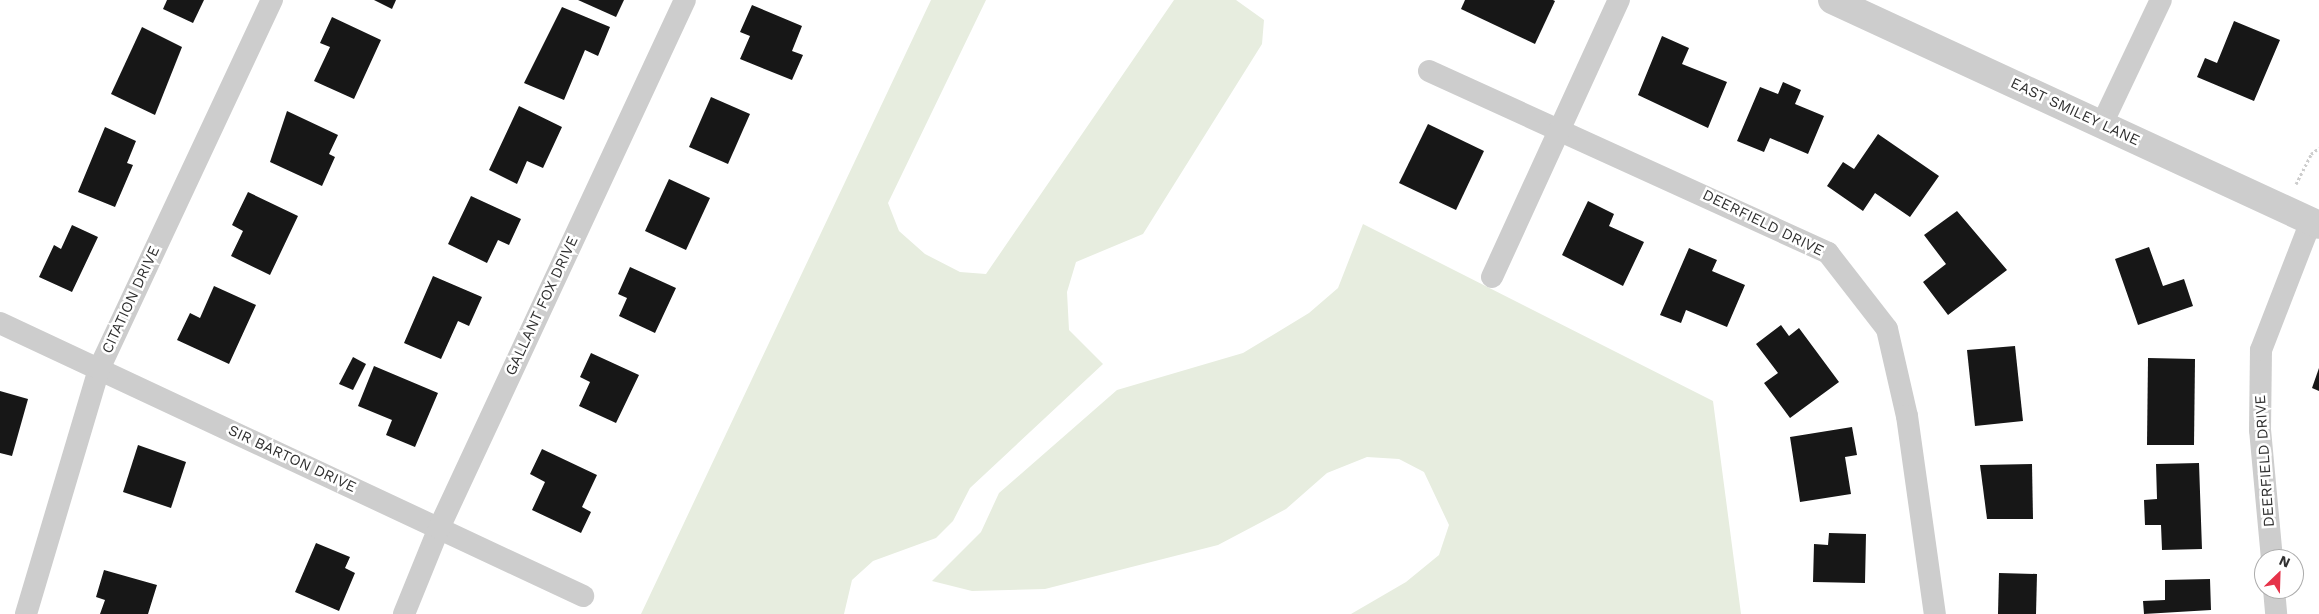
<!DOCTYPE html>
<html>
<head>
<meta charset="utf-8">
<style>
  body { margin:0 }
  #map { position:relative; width:2319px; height:614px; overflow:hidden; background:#fff; font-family:"Work Sans",sans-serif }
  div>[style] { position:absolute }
  .green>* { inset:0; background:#e7eddf }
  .building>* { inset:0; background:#171717 }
  .path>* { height:3px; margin-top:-1.5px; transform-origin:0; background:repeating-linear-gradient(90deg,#cdcdcd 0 2.5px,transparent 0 5px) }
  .minor>* { height:22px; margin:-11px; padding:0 11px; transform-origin:11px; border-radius:11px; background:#cdcdcd }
  .tertiary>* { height:28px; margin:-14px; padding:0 14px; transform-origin:14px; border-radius:14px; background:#cdcdcd }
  span { translate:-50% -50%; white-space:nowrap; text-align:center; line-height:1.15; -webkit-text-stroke:5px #fff; paint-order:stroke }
  .street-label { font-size:15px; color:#303030 }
  .north { position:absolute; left:2254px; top:549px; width:50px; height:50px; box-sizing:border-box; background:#fff; border:1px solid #acacac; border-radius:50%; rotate:24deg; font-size:14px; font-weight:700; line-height:20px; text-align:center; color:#303030 }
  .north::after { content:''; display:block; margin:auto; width:18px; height:22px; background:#e6334a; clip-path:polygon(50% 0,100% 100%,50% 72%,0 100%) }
</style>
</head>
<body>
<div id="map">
  <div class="green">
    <i style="clip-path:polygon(931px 0,986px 0,888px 203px,899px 231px,925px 254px,960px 272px,986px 274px,1174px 0,1236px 0,1264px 20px,1262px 44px,1143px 234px,1076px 262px,1067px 292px,1069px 330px,1103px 364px,970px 488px,953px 521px,936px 538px,873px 561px,852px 580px,844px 614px,641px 614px)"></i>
    <i style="clip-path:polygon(1363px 224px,1713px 401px,1741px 614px,1351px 614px,1406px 582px,1439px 555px,1449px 525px,1424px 472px,1399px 459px,1367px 457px,1327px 473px,1286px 509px,1218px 545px,1045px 589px,972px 591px,932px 581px,981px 532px,999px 493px,1117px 390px,1243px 353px,1309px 313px,1338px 288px)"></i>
  </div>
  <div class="building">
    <i style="clip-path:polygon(167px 0,204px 0,193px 23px,163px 9px)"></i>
    <i style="clip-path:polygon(374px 0,396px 0,392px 9px)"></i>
    <i style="clip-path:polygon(578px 0,624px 0,616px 17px)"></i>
    <i style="clip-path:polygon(1465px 0,1553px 0,1555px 1px,1535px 44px,1461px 9px)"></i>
    <i style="clip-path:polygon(752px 5px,802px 26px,792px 51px,803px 55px,792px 80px,740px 59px,750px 36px,740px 32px)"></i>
    <i style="clip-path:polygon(562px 7px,610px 27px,598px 56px,585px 50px,564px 100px,524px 83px)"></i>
    <i style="clip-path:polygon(332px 17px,381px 40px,354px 99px,314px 81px,330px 47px,320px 43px)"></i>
    <i style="clip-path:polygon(2234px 21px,2280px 40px,2254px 101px,2197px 77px,2205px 58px,2217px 63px)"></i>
    <i style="clip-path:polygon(142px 27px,182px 47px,155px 115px,111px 94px)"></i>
    <i style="clip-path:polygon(1662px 36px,1689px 48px,1682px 64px,1727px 82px,1708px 128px,1638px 95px)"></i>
    <i style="clip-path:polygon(1783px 82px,1801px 90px,1795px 104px,1824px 116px,1808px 154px,1770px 138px,1764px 152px,1737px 141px,1760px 87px,1778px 94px)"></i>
    <i style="clip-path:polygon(711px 97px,750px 114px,728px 164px,689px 147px)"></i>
    <i style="clip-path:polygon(519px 106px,562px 127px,543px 168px,527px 161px,517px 184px,489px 170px)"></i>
    <i style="clip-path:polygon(287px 111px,338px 135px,329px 154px,335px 157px,322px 186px,270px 162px)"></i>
    <i style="clip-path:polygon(1428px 124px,1484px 151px,1456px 210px,1399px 183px)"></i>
    <i style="clip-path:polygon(105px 127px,136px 141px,127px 163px,133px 165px,115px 207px,78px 192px)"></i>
    <i style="clip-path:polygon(1878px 134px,1939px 176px,1910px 217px,1875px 193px,1863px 211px,1827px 186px,1843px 162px,1854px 169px)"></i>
    <i style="clip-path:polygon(669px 179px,710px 198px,686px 250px,645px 231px)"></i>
    <i style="clip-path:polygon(248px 192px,298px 216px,270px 275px,231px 256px,243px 231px,232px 225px)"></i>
    <i style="clip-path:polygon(471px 196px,521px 219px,509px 245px,498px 240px,487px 263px,448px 244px)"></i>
    <i style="clip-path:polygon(1588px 201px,1614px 214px,1609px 226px,1644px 242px,1623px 286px,1562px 255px)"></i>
    <i style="clip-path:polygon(1957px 211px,2007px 270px,1948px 315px,1923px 282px,1946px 264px,1924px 235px)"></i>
    <i style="clip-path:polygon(72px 225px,98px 237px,72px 292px,39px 277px,54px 245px,61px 249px)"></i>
    <i style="clip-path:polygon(2149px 247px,2163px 286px,2184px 279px,2193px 306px,2138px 325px,2115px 259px)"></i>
    <i style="clip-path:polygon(1689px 248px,1717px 260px,1712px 271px,1745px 285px,1727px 327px,1686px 310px,1681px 323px,1660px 315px)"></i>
    <i style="clip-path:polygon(630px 267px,676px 288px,655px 333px,619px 316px,627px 298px,618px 294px)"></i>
    <i style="clip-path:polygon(433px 276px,482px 297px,469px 326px,458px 321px,441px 359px,404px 343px)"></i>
    <i style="clip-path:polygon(214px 286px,256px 305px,229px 364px,177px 340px,190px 313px,200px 318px)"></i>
    <i style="clip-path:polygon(1781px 325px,1789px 336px,1799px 328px,1839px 382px,1790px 418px,1764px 383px,1778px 373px,1756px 344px)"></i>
    <i style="clip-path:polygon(2015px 346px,2023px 421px,1975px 426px,1967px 350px)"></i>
    <i style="clip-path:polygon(591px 353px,639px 375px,616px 423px,579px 406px,590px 382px,580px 377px)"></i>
    <i style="clip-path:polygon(353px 357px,366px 364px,353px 390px,339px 384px)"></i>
    <i style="clip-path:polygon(2148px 358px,2195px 359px,2194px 445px,2147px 445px)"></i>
    <i style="clip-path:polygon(374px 366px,438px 393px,415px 447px,386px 435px,392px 420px,358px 406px)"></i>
    <i style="clip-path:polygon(2319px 368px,2319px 391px,2312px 388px)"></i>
    <i style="clip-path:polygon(0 391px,28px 399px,12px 456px,0 453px)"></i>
    <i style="clip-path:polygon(1852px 427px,1857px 455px,1845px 457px,1851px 494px,1800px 502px,1790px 437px)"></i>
    <i style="clip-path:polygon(138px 445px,186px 462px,171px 508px,123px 492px)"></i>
    <i style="clip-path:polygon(542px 449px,597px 475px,582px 507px,591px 512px,581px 533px,532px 510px,545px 482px,530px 474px)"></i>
    <i style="clip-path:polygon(2199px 463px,2202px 549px,2162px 550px,2161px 525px,2145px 525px,2144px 500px,2157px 499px,2156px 464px)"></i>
    <i style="clip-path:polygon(2032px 464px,2033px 519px,1987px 519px,1980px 465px)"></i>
    <i style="clip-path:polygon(1829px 533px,1866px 534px,1865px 583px,1813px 582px,1814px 544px,1828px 545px)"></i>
    <i style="clip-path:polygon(316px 543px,350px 557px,345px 568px,355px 573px,339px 611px,295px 592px)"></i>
    <i style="clip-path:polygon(104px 570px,157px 585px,148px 614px,100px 614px,105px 600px,96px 597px)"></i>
    <i style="clip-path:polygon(1999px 573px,2037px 574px,2036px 614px,1998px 614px)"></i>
    <i style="clip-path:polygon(2210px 579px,2211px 610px,2144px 614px,2143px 601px,2165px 600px,2165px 580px)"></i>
  </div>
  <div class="path">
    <i style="left:2296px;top:184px;width:34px;rotate:-63deg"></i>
    <i style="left:2311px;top:154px;width:10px;rotate:-37deg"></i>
  </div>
  <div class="minor">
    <i style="left:1429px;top:71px;width:439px;rotate:24.5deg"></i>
    <i style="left:1828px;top:253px;width:96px;rotate:52.2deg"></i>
    <i style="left:1887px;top:329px;width:89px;rotate:77.1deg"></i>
    <i style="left:1907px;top:416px;width:200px;rotate:82deg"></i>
    <i style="left:2102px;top:124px;width:137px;rotate:-64.6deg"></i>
    <i style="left:1492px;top:277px;width:305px;rotate:-65.4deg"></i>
    <i style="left:0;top:323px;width:644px;rotate:25.09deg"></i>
    <i style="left:2272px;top:559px;width:130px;rotate:-95.3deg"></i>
    <i style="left:2260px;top:430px;width:80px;rotate:-89.3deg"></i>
    <i style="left:2261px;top:350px;width:138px;rotate:-68.8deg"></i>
    <i style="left:2274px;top:589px;width:25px;rotate:85deg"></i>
    <i style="left:26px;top:614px;width:256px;rotate:-73.4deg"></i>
    <i style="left:99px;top:369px;width:408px;rotate:-64.9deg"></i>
    <i style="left:404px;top:614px;width:93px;rotate:-67.9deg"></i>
    <i style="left:439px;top:528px;width:582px;rotate:-65.02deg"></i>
  </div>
  <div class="tertiary">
    <i style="left:1832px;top:0;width:536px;rotate:24.8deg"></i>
  </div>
  <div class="street-label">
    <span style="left:2075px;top:112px;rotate:25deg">EAST SMILEY LANE</span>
    <span style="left:1763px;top:223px;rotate:26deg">DEERFIELD DRIVE</span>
    <span style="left:131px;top:300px;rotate:-65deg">CITATION DRIVE</span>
    <span style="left:542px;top:306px;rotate:-65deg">GALLANT FOX DRIVE</span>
    <span style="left:292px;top:459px;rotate:25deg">SIR BARTON DRIVE</span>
    <span style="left:2265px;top:461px;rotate:-94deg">DEERFIELD DRIVE</span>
  </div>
  <div class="north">N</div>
</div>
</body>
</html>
